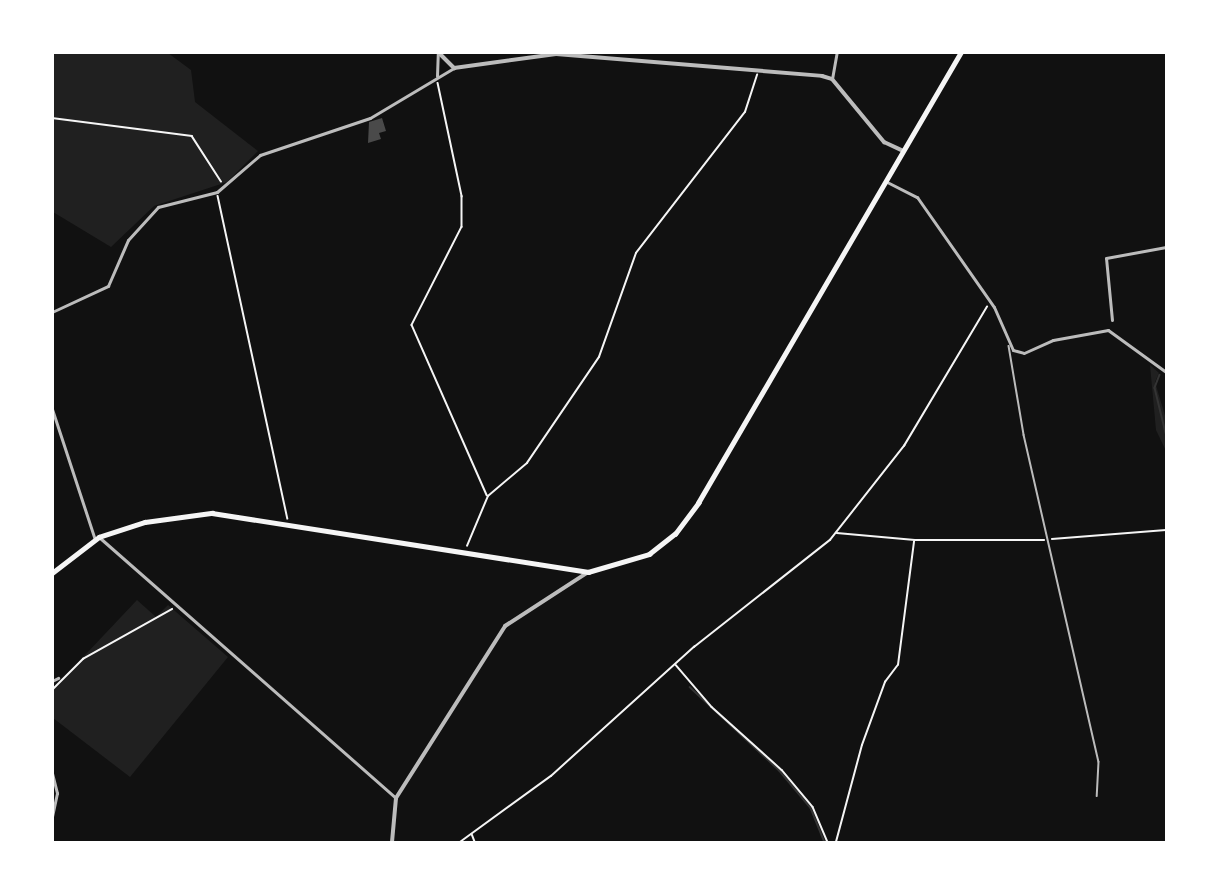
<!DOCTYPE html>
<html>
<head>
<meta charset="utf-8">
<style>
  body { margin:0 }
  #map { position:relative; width:1219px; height:895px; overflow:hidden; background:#111; font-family:"Titillium Web",sans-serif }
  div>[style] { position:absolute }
  .green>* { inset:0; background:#202020 }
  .stream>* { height:1.5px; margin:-0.75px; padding:0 0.75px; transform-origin:0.75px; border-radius:0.75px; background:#333 }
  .building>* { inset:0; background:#4a4a4a }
  .path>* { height:1.5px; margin:-0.75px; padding:0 0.75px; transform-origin:0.75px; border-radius:0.75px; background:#f5f5f5 }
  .service>* { height:1.5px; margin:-0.75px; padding:0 0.75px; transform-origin:0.75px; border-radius:0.75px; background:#bcbcbc }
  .minor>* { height:3px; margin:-1.5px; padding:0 1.5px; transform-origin:1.5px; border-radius:1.5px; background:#bcbcbc }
  .tertiary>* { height:4px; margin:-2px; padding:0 2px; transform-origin:2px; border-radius:2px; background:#bcbcbc }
  .secondary>* { height:4.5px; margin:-2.25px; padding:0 2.25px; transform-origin:2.25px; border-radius:2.25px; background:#f5f5f5 }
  span { translate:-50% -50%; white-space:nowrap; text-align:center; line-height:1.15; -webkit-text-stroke:6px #fff; paint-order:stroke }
  .frame { position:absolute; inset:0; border:54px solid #fff; pointer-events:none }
</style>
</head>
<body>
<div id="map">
  <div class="green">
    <i style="clip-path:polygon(52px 53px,168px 53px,191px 70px,195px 102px,258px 151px,227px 182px,154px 206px,111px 247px,53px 212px)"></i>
    <i style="clip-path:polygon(1150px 365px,1159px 373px,1155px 382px,1166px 419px,1166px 451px,1156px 430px)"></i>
    <i style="clip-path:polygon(137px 600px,156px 617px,168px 605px,228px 657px,130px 777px,53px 718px,52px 690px)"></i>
  </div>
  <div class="stream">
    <i style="left:1160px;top:375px;width:14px;rotate:111deg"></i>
    <i style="left:1155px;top:388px;width:46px;rotate:76.3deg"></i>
    <i style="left:690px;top:687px;width:122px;rotate:43deg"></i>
    <i style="left:779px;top:770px;width:50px;rotate:49.9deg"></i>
    <i style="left:811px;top:808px;width:37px;rotate:68deg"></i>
  </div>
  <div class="building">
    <i style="clip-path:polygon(382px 118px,386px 131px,379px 133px,381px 139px,368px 143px,369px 122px)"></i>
  </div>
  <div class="path">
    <i style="left:438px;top:83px;width:116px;rotate:78deg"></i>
    <i style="left:462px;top:196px;width:31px;rotate:90deg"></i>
    <i style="left:462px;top:227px;width:110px;rotate:117deg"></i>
    <i style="left:412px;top:325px;width:186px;rotate:66.2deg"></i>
    <i style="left:52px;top:118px;width:141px;rotate:7.3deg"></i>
    <i style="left:192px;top:136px;width:54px;rotate:57.2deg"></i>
    <i style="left:218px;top:196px;width:330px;rotate:77.8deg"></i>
    <i style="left:837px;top:533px;width:78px;rotate:5.1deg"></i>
    <i style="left:915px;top:540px;width:129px"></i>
    <i style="left:1052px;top:539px;width:114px;rotate:-4.5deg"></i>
    <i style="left:467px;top:546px;width:54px;rotate:-67.2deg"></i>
    <i style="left:488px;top:496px;width:51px;rotate:-40.2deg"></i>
    <i style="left:527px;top:463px;width:128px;rotate:-55.8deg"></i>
    <i style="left:599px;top:357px;width:110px;rotate:-70.4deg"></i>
    <i style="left:636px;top:253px;width:178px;rotate:-52.3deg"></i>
    <i style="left:745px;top:112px;width:39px;rotate:-72deg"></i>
    <i style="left:676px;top:665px;width:55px;rotate:49.4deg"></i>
    <i style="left:712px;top:707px;width:94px;rotate:42deg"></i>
    <i style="left:782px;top:770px;width:48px;rotate:50deg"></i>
    <i style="left:813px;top:807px;width:38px;rotate:67deg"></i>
    <i style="left:52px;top:690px;width:44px;rotate:-45deg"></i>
    <i style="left:83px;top:659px;width:102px;rotate:-29.3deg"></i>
    <i style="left:472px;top:834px;width:9px;rotate:69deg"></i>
    <i style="left:460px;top:842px;width:112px;rotate:-36deg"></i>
    <i style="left:551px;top:776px;width:193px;rotate:-42.1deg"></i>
    <i style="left:694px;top:647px;width:173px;rotate:-38.2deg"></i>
    <i style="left:830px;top:540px;width:120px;rotate:-51.8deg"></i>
    <i style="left:904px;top:446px;width:162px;rotate:-59.2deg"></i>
    <i style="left:836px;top:842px;width:100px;rotate:-75deg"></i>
    <i style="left:862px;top:745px;width:67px;rotate:-69.9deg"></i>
    <i style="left:885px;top:682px;width:21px;rotate:-53deg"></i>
    <i style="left:898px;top:665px;width:124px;rotate:-82.6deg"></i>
  </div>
  <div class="service">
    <i style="left:1009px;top:346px;width:90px;rotate:80.4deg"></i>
    <i style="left:1024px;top:435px;width:335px;rotate:77.1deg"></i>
    <i style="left:1099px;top:762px;width:34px;rotate:93deg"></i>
  </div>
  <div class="minor">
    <i style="left:437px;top:76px;width:23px;rotate:-88deg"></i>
    <i style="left:832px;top:79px;width:27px;rotate:-80deg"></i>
    <i style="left:887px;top:182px;width:34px;rotate:27deg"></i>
    <i style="left:917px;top:197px;width:134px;rotate:55deg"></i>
    <i style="left:994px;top:307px;width:47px;rotate:66.2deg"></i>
    <i style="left:1013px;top:350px;width:11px;rotate:15deg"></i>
    <i style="left:1024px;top:353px;width:32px;rotate:-24deg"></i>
    <i style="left:1053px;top:340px;width:56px;rotate:-10.3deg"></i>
    <i style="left:1108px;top:330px;width:72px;rotate:35.9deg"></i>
    <i style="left:52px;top:312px;width:62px;rotate:-24.9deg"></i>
    <i style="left:108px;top:286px;width:50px;rotate:-66.5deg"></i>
    <i style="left:128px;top:240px;width:45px;rotate:-47.7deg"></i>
    <i style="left:158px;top:207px;width:61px;rotate:-14.3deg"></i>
    <i style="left:217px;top:192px;width:57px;rotate:-40.7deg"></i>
    <i style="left:260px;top:155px;width:116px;rotate:-18.6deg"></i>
    <i style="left:370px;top:118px;width:98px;rotate:-30.8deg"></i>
    <i style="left:1112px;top:320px;width:62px;rotate:-95.5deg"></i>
    <i style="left:1106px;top:258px;width:61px;rotate:-10.4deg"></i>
    <i style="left:52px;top:409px;width:138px;rotate:71.8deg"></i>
    <i style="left:100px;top:538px;width:394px;rotate:41.3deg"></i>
    <i style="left:52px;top:681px;width:7px;rotate:-27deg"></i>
    <i style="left:52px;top:773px;width:21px;rotate:76deg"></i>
    <i style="left:57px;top:793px;width:25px;rotate:102deg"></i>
  </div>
  <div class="tertiary">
    <i style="left:438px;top:52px;width:23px;rotate:45deg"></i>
    <i style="left:454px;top:68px;width:103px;rotate:-7.8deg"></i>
    <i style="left:556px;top:54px;width:267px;rotate:4.7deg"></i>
    <i style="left:822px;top:76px;width:10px;rotate:17deg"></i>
    <i style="left:832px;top:79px;width:82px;rotate:50.5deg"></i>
    <i style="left:884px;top:142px;width:21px;rotate:25deg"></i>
    <i style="left:392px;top:842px;width:44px;rotate:-84.8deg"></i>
    <i style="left:396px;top:798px;width:204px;rotate:-57.6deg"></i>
    <i style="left:505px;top:626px;width:99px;rotate:-33deg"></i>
  </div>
  <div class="secondary">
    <i style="left:52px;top:573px;width:59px;rotate:-37.5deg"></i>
    <i style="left:99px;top:537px;width:48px;rotate:-18.1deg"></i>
    <i style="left:145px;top:522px;width:68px;rotate:-7.7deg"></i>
    <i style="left:212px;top:513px;width:381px;rotate:8.9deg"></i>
    <i style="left:588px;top:572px;width:64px;rotate:-16.4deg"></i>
    <i style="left:649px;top:554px;width:33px;rotate:-38deg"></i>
    <i style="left:675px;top:534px;width:39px;rotate:-53deg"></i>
    <i style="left:698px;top:503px;width:522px;rotate:-59.75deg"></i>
  </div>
  <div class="frame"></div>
</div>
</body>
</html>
